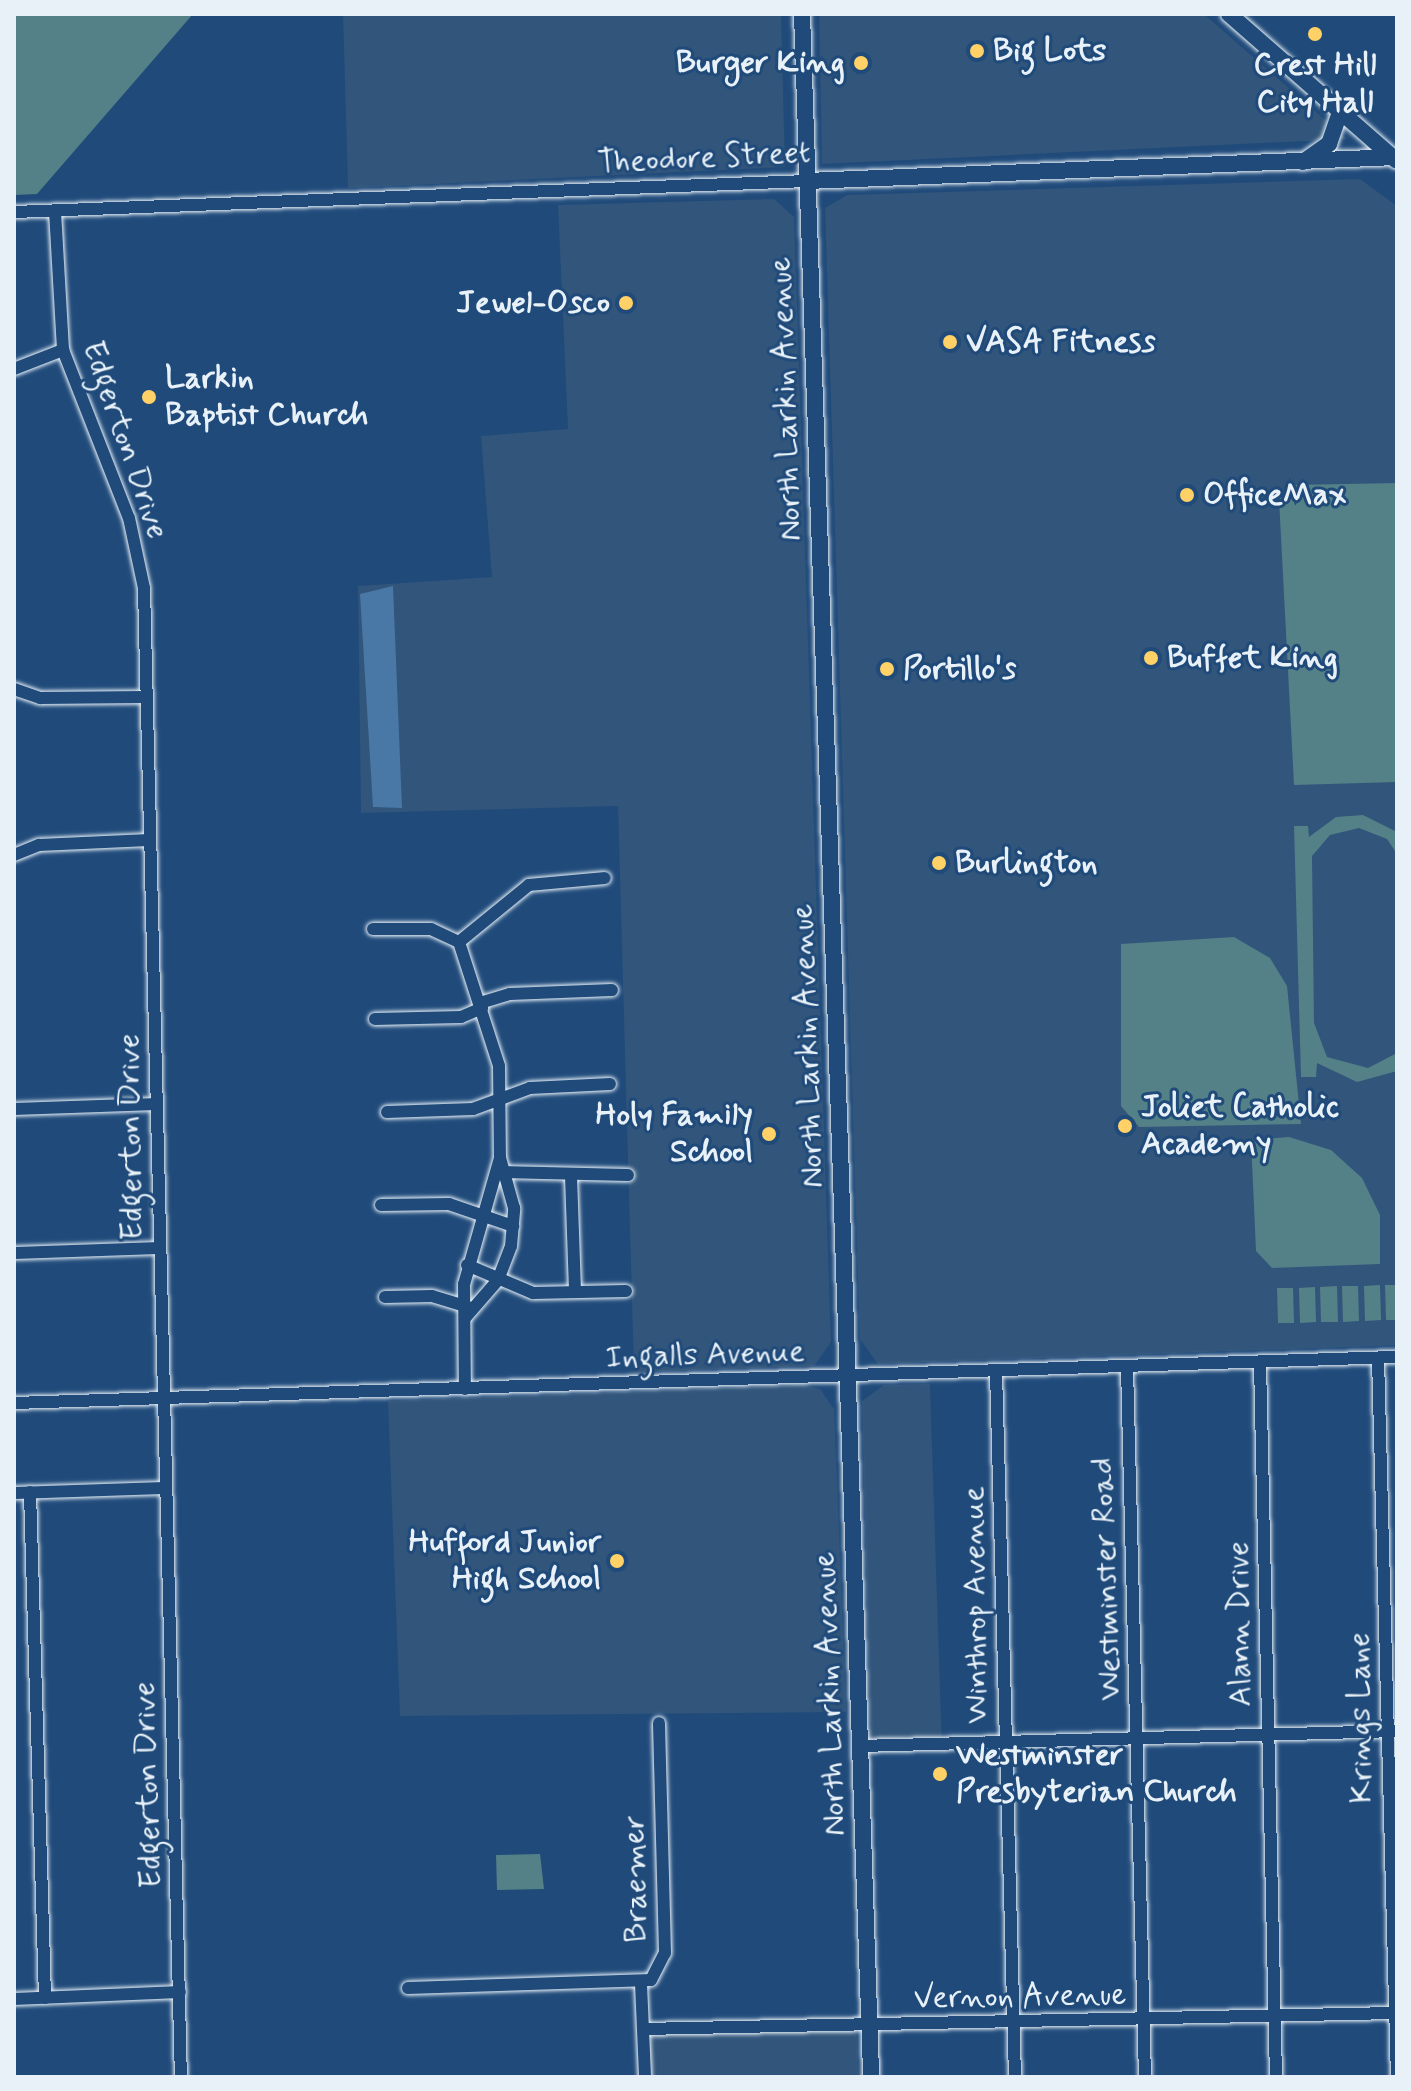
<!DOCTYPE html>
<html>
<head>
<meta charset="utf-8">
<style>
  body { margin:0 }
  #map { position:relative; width:1411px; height:2091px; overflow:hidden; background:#1f4a7a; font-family:Mynerve,sans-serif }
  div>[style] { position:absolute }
  .built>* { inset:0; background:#31557b }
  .green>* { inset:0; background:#548088 }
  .water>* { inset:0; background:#4a78a6 }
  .roads { filter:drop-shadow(0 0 2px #e8f1f8) drop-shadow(0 0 2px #e8f1f8) }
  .minor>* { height:12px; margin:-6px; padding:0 6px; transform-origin:6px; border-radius:6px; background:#1f4a7a }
  .major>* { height:16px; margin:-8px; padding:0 8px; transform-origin:8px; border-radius:8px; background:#1f4a7a }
  .dots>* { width:22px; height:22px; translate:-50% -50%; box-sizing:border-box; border:4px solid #1f4a7a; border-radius:50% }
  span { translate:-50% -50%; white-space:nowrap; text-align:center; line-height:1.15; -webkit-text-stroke:6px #1f4a7a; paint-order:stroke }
  .poi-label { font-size:32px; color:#e8f1f8; font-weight:700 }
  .left { translate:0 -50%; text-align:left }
  .right { translate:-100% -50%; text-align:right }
  .street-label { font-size:32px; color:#e8f1f8 }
  .frame { position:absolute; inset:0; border:16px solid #e8f1f8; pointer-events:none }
</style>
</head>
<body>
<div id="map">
  <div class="built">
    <i style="clip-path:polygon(343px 14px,781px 14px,785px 167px,348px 188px)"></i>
    <i style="clip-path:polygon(819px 14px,1204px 14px,1347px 139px,822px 164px)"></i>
    <i style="clip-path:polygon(1360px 179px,1397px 206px,1397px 1345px,878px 1364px,860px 1339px,825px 208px,847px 195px)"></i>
    <i style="clip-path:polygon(774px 199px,794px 217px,831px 1342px,814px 1366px,634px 1372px,618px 806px,361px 813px,358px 586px,492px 577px,481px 436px,568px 429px,558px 205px)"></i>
    <i style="clip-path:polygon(930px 1384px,942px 1750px,871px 1753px,862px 1401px,884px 1385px)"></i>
    <i style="clip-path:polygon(805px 1385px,820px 1389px,834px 1409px,846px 1712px,400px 1716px,388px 1401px)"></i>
    <i style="clip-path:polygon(856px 2016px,858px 2077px,638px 2077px,637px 2023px)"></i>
  </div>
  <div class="green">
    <i style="clip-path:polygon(14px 14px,193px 14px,37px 194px,14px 195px)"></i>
    <i style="clip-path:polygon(1397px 483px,1397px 782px,1294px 785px,1279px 499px,1291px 485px)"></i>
    <i style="clip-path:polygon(1363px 815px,1397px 832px,1397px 854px,1387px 839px,1359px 828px,1330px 835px,1312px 856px,1314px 1023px,1327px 1057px,1368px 1068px,1397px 1053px,1397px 1071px,1357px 1082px,1317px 1063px,1316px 1077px,1301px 1077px,1294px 826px,1308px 826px,1309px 837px,1336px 817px)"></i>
    <i style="clip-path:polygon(1234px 937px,1270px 958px,1287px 986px,1301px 1124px,1139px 1127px,1121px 1106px,1121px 944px)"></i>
    <i style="clip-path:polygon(1289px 1137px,1331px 1150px,1362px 1178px,1380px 1215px,1380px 1264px,1272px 1268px,1256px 1251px,1251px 1140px)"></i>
    <i style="clip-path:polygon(1380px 1285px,1381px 1320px,1365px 1321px,1364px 1286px)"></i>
    <i style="clip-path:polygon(1385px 1285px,1397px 1285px,1397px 1320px,1386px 1320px)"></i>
    <i style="clip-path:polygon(1337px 1286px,1338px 1322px,1321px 1322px,1320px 1287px)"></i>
    <i style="clip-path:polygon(1342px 1286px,1358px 1286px,1359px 1321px,1343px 1322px)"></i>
    <i style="clip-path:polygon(1315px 1287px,1316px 1322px,1300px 1323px,1299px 1288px)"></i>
    <i style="clip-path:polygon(1277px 1288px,1293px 1288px,1294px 1323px,1278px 1323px)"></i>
    <i style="clip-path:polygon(540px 1854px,544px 1889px,497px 1890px,496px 1855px)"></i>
  </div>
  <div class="water">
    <i style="clip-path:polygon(393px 586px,402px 808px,373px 807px,360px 594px)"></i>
  </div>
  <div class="roads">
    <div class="minor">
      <i style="left:55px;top:211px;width:139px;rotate:86.7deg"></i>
      <i style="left:63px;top:350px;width:180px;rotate:68.6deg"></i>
      <i style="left:129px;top:518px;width:72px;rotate:77.9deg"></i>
      <i style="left:144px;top:588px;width:1489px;rotate:88.58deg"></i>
      <i style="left:14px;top:212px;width:794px;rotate:-2.24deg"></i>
      <i style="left:14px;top:369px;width:53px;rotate:-21.2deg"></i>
      <i style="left:14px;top:689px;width:28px;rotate:19deg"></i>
      <i style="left:40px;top:698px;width:105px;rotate:-0.5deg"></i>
      <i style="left:14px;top:855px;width:27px;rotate:-22deg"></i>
      <i style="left:39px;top:845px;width:110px;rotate:-2.6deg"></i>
      <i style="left:373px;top:929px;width:58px"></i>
      <i style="left:431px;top:929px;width:31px;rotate:25deg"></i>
      <i style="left:459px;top:942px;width:130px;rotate:72.1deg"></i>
      <i style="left:499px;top:1066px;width:92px;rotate:89.4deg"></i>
      <i style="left:459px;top:942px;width:90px;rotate:-39.2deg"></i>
      <i style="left:529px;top:885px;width:76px;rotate:-5.3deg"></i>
      <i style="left:480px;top:1003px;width:31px;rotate:-17deg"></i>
      <i style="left:510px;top:994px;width:102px;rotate:-2.2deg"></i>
      <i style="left:375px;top:1019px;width:86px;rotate:-1.3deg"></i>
      <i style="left:461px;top:1017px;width:23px;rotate:-23deg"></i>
      <i style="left:14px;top:1109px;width:143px;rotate:-2deg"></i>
      <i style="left:387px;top:1112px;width:86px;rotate:-2deg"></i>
      <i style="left:473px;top:1109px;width:61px;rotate:-20.2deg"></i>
      <i style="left:530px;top:1088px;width:80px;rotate:-2.9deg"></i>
      <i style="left:501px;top:1172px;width:127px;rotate:1.4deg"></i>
      <i style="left:571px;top:1176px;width:116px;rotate:88deg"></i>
      <i style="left:381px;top:1205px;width:68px;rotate:-0.8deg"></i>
      <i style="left:449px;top:1204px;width:68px;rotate:19deg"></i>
      <i style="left:14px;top:1253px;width:146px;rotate:-2deg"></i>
      <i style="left:467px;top:1265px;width:72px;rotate:23deg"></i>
      <i style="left:533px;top:1293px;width:93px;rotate:-1.2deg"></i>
      <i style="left:385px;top:1297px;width:47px;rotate:-1.2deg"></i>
      <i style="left:432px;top:1296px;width:37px;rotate:17deg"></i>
      <i style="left:465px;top:1318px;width:50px;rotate:-49deg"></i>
      <i style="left:498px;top:1280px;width:36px;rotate:-69deg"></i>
      <i style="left:511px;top:1246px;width:38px;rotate:-85deg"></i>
      <i style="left:514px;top:1208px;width:52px;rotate:-105.6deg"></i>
      <i style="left:500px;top:1158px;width:131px;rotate:105.9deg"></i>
      <i style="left:464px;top:1284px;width:105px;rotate:89.5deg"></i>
      <i style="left:1378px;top:1358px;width:719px;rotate:88.49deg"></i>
      <i style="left:1260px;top:1362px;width:715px;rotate:88.72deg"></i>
      <i style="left:1127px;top:1367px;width:710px;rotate:88.55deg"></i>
      <i style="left:996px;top:1371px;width:706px;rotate:88.46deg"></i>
      <i style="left:14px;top:1403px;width:1384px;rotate:-1.91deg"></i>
      <i style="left:30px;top:1492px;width:506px;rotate:88.3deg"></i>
      <i style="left:14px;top:1493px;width:151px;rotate:-1.9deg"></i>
      <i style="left:860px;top:1746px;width:537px;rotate:-1.6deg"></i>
      <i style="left:641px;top:1984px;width:93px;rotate:87.5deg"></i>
      <i style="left:408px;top:1988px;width:243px;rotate:-1.9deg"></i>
      <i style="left:651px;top:1980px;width:30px;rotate:-63deg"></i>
      <i style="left:665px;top:1953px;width:230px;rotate:-91.5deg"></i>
      <i style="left:14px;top:1999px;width:166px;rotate:-2.4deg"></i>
      <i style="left:643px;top:2029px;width:754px;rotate:-1.22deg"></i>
    </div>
    <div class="major">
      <i style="left:802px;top:14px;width:2064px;rotate:88.08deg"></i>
      <i style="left:1229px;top:14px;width:222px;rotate:41.2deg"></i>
      <i style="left:1303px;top:162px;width:32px;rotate:-35deg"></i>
      <i style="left:1329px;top:144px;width:34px;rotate:-71deg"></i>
      <i style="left:807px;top:181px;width:590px;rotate:-2.33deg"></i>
    </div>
  </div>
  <div class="dots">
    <i style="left:1315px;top:34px;background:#ffd166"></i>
    <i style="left:977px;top:51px;background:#ffd166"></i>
    <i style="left:861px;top:63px;background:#ffd166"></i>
    <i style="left:626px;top:303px;background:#ffd166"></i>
    <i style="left:950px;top:342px;background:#ffd166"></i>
    <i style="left:149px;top:397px;background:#ffd166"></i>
    <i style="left:1187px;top:495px;background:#ffd166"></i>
    <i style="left:1151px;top:658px;background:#ffd166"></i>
    <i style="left:887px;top:669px;background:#ffd166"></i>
    <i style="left:939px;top:863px;background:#ffd166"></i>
    <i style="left:1125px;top:1126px;background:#ffd166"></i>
    <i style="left:769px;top:1134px;background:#ffd166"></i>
    <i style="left:617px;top:1561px;background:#ffd166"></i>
    <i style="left:940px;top:1774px;background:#ffd166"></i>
  </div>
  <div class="poi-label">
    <span class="left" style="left:993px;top:51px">Big Lots</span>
    <span class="right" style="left:845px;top:63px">Burger King</span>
    <span style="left:1315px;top:84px">Crest Hill<br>City Hall</span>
    <span class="right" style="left:610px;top:303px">Jewel-Osco</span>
    <span class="left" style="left:966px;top:342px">VASA Fitness</span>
    <span class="left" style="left:165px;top:397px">Larkin<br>Baptist Church</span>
    <span class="left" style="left:1203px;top:495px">OfficeMax</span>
    <span class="left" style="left:1167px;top:658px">Buffet King</span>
    <span class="left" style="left:903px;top:669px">Portillo's</span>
    <span class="left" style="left:955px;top:863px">Burlington</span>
    <span class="left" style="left:1141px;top:1126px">Joliet Catholic<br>Academy</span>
    <span class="right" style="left:753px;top:1134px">Holy Family<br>School</span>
    <span class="right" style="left:601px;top:1561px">Hufford Junior<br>High School</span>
    <span class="left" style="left:956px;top:1774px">Westminster<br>Presbyterian Church</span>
  </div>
  <div class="street-label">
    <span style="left:704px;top:158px;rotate:-3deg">Theodore Street</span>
    <span style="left:786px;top:399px;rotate:-92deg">North Larkin Avenue</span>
    <span style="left:125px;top:440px;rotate:71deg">Edgerton Drive</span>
    <span style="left:808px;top:1046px;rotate:-92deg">North Larkin Avenue</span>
    <span style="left:131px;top:1137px;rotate:-91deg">Edgerton Drive</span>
    <span style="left:705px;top:1355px;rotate:-2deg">Ingalls Avenue</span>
    <span style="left:1107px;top:1579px;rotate:-92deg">Westminster Road</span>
    <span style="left:976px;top:1605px;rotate:-91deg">Winthrop Avenue</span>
    <span style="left:1240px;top:1624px;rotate:-91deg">Alann Drive</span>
    <span style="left:830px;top:1694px;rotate:-92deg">North Larkin Avenue</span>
    <span style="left:1361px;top:1718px;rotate:-91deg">Krings Lane</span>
    <span style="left:148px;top:1785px;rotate:-92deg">Edgerton Drive</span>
    <span style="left:636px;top:1879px;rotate:-91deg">Braemer</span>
    <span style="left:1020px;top:1997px;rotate:-1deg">Vernon Avenue</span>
  </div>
  <div class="frame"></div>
</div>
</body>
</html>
